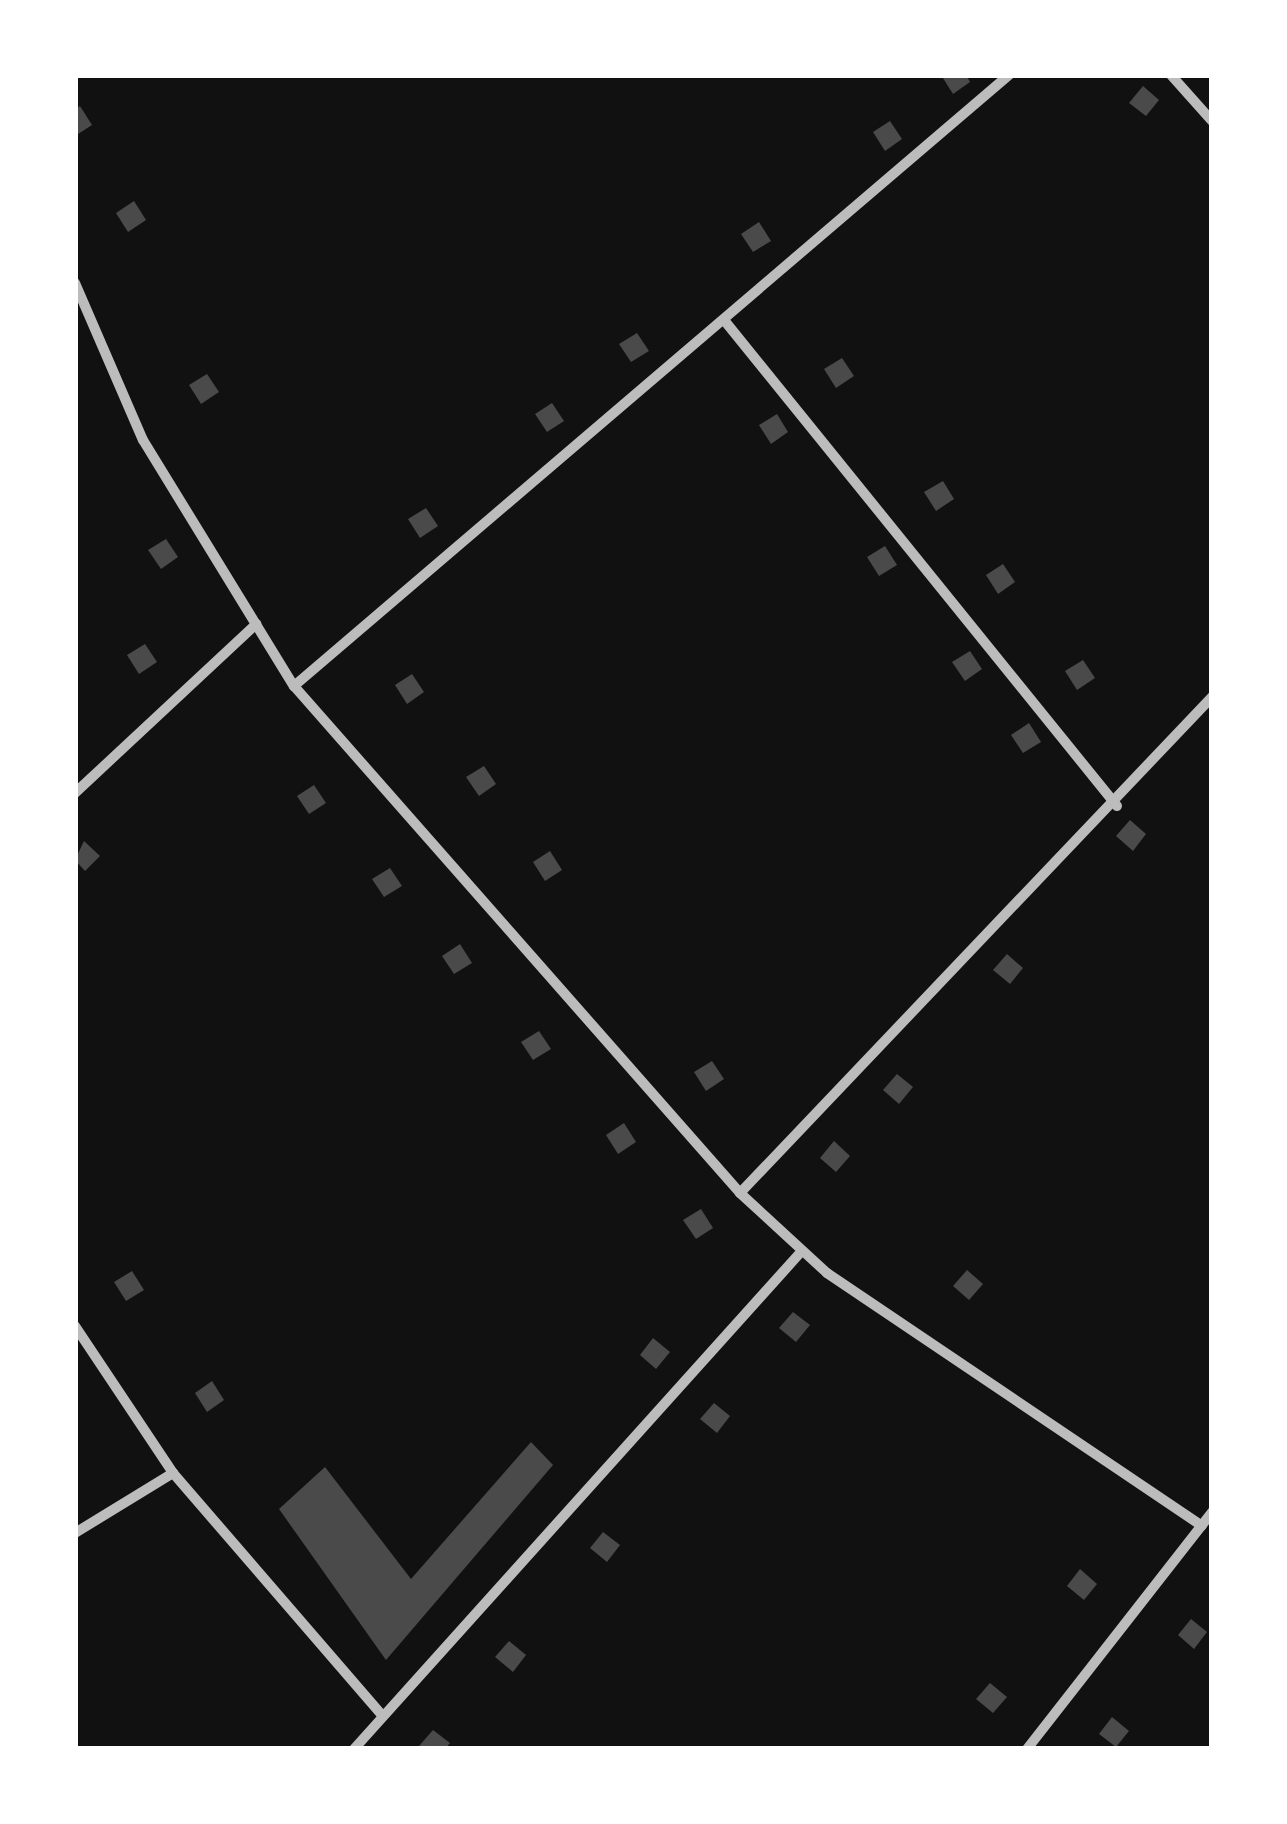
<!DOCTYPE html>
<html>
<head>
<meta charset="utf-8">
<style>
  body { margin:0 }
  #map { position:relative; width:1287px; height:1824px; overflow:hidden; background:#111; font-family:Rubik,sans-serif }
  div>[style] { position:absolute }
  .building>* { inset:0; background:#4a4a4a }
  .minor>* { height:10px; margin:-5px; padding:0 5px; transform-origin:5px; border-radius:5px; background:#bcbcbc }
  span { translate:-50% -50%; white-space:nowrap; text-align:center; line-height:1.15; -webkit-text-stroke:10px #fff; paint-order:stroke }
  .frame { position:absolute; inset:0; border:78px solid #fff; pointer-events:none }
</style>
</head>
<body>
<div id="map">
  <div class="building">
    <i style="clip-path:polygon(941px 75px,966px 75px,970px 82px,953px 94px)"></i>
    <i style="clip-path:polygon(1143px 86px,1159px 100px,1146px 116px,1129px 103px)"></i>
    <i style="clip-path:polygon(80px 106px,92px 125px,75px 136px,75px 110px)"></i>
    <i style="clip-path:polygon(890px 121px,902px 139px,885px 151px,873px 132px)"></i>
    <i style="clip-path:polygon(134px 201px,146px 220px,128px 232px,116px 213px)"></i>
    <i style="clip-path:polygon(759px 222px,771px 241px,753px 252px,741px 234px)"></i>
    <i style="clip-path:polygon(637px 333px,649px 351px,631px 362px,619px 344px)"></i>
    <i style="clip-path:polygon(842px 358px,854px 376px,836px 388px,824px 369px)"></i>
    <i style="clip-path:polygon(207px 374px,219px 392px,201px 404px,189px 385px)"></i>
    <i style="clip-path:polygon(552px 403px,564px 421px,547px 432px,535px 414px)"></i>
    <i style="clip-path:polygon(777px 414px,788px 432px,771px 444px,759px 425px)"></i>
    <i style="clip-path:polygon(943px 481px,954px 499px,936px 511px,924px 492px)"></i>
    <i style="clip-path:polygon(426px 508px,438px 526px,420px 538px,408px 519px)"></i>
    <i style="clip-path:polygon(166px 539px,178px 557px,161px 569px,148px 550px)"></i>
    <i style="clip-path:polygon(885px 546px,897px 565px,879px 576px,867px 557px)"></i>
    <i style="clip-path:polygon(1003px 564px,1015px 582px,998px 594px,986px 575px)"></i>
    <i style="clip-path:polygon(145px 644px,157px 662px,139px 674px,127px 655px)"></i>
    <i style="clip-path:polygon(970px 651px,982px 669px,965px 681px,952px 662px)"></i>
    <i style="clip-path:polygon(1083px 660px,1095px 678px,1077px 690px,1065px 671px)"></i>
    <i style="clip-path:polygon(412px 674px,424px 692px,407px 704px,395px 685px)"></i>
    <i style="clip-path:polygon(1029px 723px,1041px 742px,1023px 753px,1011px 735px)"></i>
    <i style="clip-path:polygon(484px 766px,496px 784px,479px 796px,466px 777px)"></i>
    <i style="clip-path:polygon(314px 785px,326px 803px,309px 814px,297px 796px)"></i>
    <i style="clip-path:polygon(1130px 820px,1146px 834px,1133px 851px,1116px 836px)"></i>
    <i style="clip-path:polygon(84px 841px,100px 856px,85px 871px,75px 860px)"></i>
    <i style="clip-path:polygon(550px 851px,562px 870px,545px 881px,533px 862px)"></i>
    <i style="clip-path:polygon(390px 868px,402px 886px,384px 897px,372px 879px)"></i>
    <i style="clip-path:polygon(460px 944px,472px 963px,454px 974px,442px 956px)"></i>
    <i style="clip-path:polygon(1007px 954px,1023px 968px,1010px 984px,993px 970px)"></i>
    <i style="clip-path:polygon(539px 1031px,551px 1049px,533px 1060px,521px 1042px)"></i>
    <i style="clip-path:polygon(712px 1061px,724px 1079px,706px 1091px,694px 1072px)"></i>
    <i style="clip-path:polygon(897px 1074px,913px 1087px,899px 1104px,883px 1090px)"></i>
    <i style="clip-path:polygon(624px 1123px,636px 1142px,618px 1154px,606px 1135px)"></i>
    <i style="clip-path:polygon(834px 1141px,850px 1156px,836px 1172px,820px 1158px)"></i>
    <i style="clip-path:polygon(701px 1209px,713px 1228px,696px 1239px,683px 1220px)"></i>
    <i style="clip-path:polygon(967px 1270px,983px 1284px,969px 1300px,953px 1286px)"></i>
    <i style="clip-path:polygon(132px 1271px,144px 1290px,126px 1301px,114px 1282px)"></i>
    <i style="clip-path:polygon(793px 1312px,810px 1325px,796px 1342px,779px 1328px)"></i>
    <i style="clip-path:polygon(653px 1338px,670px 1352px,656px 1369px,640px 1355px)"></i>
    <i style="clip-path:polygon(212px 1381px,224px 1400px,207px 1412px,195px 1393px)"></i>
    <i style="clip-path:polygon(714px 1403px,730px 1416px,717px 1433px,700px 1419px)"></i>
    <i style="clip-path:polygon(531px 1442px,553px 1465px,386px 1660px,279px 1509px,325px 1467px,411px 1579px)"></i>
    <i style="clip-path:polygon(603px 1532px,620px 1545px,607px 1562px,590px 1548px)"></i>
    <i style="clip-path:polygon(1080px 1569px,1097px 1584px,1084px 1600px,1067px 1586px)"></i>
    <i style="clip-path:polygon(1191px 1619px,1207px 1632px,1194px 1649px,1178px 1635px)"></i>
    <i style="clip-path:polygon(509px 1641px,526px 1655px,513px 1672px,495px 1657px)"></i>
    <i style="clip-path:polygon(990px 1683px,1007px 1697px,993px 1713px,976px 1699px)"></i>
    <i style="clip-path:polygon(1112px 1717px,1129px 1731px,1116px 1747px,1099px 1734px)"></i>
    <i style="clip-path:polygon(433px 1730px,450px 1743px,445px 1749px,419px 1746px)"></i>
  </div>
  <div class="minor">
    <i style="left:1171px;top:75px;width:62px;rotate:48.3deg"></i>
    <i style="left:75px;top:283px;width:171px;rotate:66.6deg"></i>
    <i style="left:143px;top:440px;width:289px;rotate:58.5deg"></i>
    <i style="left:294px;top:686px;width:675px;rotate:48.66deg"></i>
    <i style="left:740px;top:1193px;width:118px;rotate:42.6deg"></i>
    <i style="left:827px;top:1273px;width:452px;rotate:34deg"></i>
    <i style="left:724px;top:320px;width:625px;rotate:51.04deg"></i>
    <i style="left:294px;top:686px;width:941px;rotate:-40.52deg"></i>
    <i style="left:75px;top:793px;width:248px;rotate:-43deg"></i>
    <i style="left:740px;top:1193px;width:685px;rotate:-46.42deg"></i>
    <i style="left:75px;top:1326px;width:177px;rotate:56.3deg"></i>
    <i style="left:173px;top:1473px;width:320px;rotate:49.2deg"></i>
    <i style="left:75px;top:1533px;width:115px;rotate:-31.5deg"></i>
    <i style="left:354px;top:1749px;width:667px;rotate:-48.04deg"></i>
    <i style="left:1027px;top:1749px;width:301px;rotate:-52deg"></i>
  </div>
  <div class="frame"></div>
</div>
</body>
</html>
